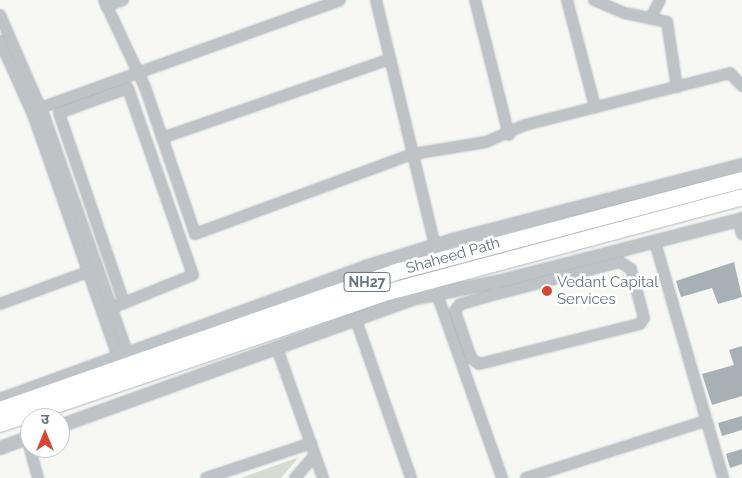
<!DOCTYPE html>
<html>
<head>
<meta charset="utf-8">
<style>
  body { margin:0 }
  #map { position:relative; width:742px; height:478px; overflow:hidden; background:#f7f7f4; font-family:Raleway,"Noto Sans Devanagari",sans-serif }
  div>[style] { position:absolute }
  .green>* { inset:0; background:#d7dcd3 }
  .building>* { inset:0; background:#a7b1b5 }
  .roads { filter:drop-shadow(0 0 1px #b1b6b9) drop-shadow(0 0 1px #b1b6b9) }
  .minor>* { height:10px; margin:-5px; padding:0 5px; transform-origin:5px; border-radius:5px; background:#bdc3c6 }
  .tertiary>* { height:12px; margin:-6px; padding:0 6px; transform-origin:6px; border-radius:6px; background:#bdc3c6 }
  .trunk>* { height:16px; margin:-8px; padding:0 8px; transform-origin:8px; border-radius:8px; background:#fff }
  .dots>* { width:14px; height:14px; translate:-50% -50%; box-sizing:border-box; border:2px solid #fff; border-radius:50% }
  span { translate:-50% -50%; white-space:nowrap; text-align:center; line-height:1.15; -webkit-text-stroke:5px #fff; paint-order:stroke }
  .shield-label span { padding:1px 4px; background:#fff; border:1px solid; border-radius:4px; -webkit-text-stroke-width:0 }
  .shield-label { font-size:14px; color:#63757e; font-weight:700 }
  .street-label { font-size:15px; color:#63757e }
  .poi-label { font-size:15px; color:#63757e }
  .left { translate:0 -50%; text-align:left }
  .north { position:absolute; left:20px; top:408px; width:50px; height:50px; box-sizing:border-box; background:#fff; border:1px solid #c1c8cb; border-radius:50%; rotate:0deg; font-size:14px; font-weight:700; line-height:20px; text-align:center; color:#63757e }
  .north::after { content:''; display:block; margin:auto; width:18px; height:22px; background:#dd432e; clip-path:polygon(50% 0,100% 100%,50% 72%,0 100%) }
</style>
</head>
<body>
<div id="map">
  <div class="green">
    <i style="clip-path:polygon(299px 457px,281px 478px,241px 478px)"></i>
  </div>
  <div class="building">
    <i style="clip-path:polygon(734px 262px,742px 297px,718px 304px,712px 288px,681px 297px,676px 281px)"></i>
    <i style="clip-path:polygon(742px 346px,742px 396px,712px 405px,702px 374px,734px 365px,729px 350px)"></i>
    <i style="clip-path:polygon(742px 416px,742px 430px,722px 436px,718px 423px)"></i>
    <i style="clip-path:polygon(742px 449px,742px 464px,730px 468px,726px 454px)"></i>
  </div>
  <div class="roads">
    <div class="minor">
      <i style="left:104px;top:0;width:96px;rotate:64.8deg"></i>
      <i style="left:145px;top:87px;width:155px;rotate:71.2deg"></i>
      <i style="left:195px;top:234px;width:232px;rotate:-20.2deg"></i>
      <i style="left:413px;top:154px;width:74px;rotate:-9.3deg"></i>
      <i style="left:486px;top:142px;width:43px;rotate:-23.6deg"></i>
      <i style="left:525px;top:125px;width:211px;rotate:-14.2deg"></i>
      <i style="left:730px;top:73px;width:18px;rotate:47deg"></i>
      <i style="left:376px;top:0;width:253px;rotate:76.5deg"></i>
      <i style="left:475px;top:0;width:139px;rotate:75.9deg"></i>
      <i style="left:567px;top:0;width:111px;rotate:75.3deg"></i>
      <i style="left:594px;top:0;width:34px;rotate:23deg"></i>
      <i style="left:625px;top:13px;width:43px;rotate:12.1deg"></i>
      <i style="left:667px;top:22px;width:66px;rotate:81.3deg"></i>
      <i style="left:106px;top:6px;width:18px;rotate:-19deg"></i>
      <i style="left:0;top:15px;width:110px;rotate:66.5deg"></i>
      <i style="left:44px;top:116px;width:252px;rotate:70.6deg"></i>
      <i style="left:651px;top:17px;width:19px;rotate:-62deg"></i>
      <i style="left:0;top:41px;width:83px;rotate:65.9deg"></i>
      <i style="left:34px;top:117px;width:254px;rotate:70.7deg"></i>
      <i style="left:35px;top:110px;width:324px;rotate:-19.8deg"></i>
      <i style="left:162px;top:138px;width:241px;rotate:-19.1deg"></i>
      <i style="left:738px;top:220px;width:15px;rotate:74deg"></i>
      <i style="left:655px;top:242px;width:246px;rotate:73.9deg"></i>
      <i style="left:493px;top:283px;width:11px;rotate:75deg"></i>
      <i style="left:496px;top:294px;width:37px;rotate:164deg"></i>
      <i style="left:460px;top:304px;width:9px;rotate:126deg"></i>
      <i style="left:455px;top:311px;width:50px;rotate:71.2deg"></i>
      <i style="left:471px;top:358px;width:10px;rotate:37deg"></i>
      <i style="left:479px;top:364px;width:166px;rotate:-14deg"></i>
      <i style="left:640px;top:324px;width:7px;rotate:-56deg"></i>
      <i style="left:644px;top:318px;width:51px;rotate:-104.9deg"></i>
      <i style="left:631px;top:269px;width:13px;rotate:-148deg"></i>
      <i style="left:620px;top:262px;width:128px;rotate:165.5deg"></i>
      <i style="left:437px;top:294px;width:195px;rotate:70.5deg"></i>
      <i style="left:0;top:304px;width:99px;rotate:-20.1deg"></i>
      <i style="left:102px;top:312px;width:11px;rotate:-22deg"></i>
      <i style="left:112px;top:308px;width:13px;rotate:-23deg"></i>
      <i style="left:124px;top:303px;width:74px;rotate:-22.1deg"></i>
      <i style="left:193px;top:275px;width:198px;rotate:-109.2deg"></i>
      <i style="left:128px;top:88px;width:73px;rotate:160.1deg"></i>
      <i style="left:59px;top:113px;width:201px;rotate:71.1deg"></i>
      <i style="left:356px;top:320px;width:167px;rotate:70.8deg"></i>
      <i style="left:277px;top:348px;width:138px;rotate:70.5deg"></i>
      <i style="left:27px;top:438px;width:41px;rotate:74.6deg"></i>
      <i style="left:206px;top:478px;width:111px;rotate:-18.4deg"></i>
      <i style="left:295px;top:478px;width:30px;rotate:-49deg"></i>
      <i style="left:526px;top:478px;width:189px;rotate:-17.6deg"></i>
    </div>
    <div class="tertiary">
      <i style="left:0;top:400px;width:388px;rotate:-20deg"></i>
      <i style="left:365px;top:267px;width:95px;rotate:-17.1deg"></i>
      <i style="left:456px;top:239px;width:295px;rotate:-14.5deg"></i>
      <i style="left:60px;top:426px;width:378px;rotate:-19.8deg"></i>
      <i style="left:416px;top:298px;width:83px;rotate:-11.2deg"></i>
      <i style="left:497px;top:282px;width:253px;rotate:-14.4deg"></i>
      <i style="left:0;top:448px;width:32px;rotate:-20deg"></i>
    </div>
    <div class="trunk">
      <i style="left:0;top:410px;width:423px;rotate:-19.2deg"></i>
      <i style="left:400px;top:271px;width:354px;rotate:-14.9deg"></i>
      <i style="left:0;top:424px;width:403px;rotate:-18.8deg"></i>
      <i style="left:381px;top:294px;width:374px;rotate:-15deg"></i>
    </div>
  </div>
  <div class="dots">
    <i style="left:547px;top:291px;background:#dd432e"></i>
  </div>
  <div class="shield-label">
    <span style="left:367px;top:282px">NH27</span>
  </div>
  <div class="street-label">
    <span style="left:453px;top:256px;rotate:-16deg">Shaheed Path</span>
  </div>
  <div class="poi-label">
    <span class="left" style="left:557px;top:291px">Vedant Capital<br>Services</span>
  </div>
  <div class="north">उ</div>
</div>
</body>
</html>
